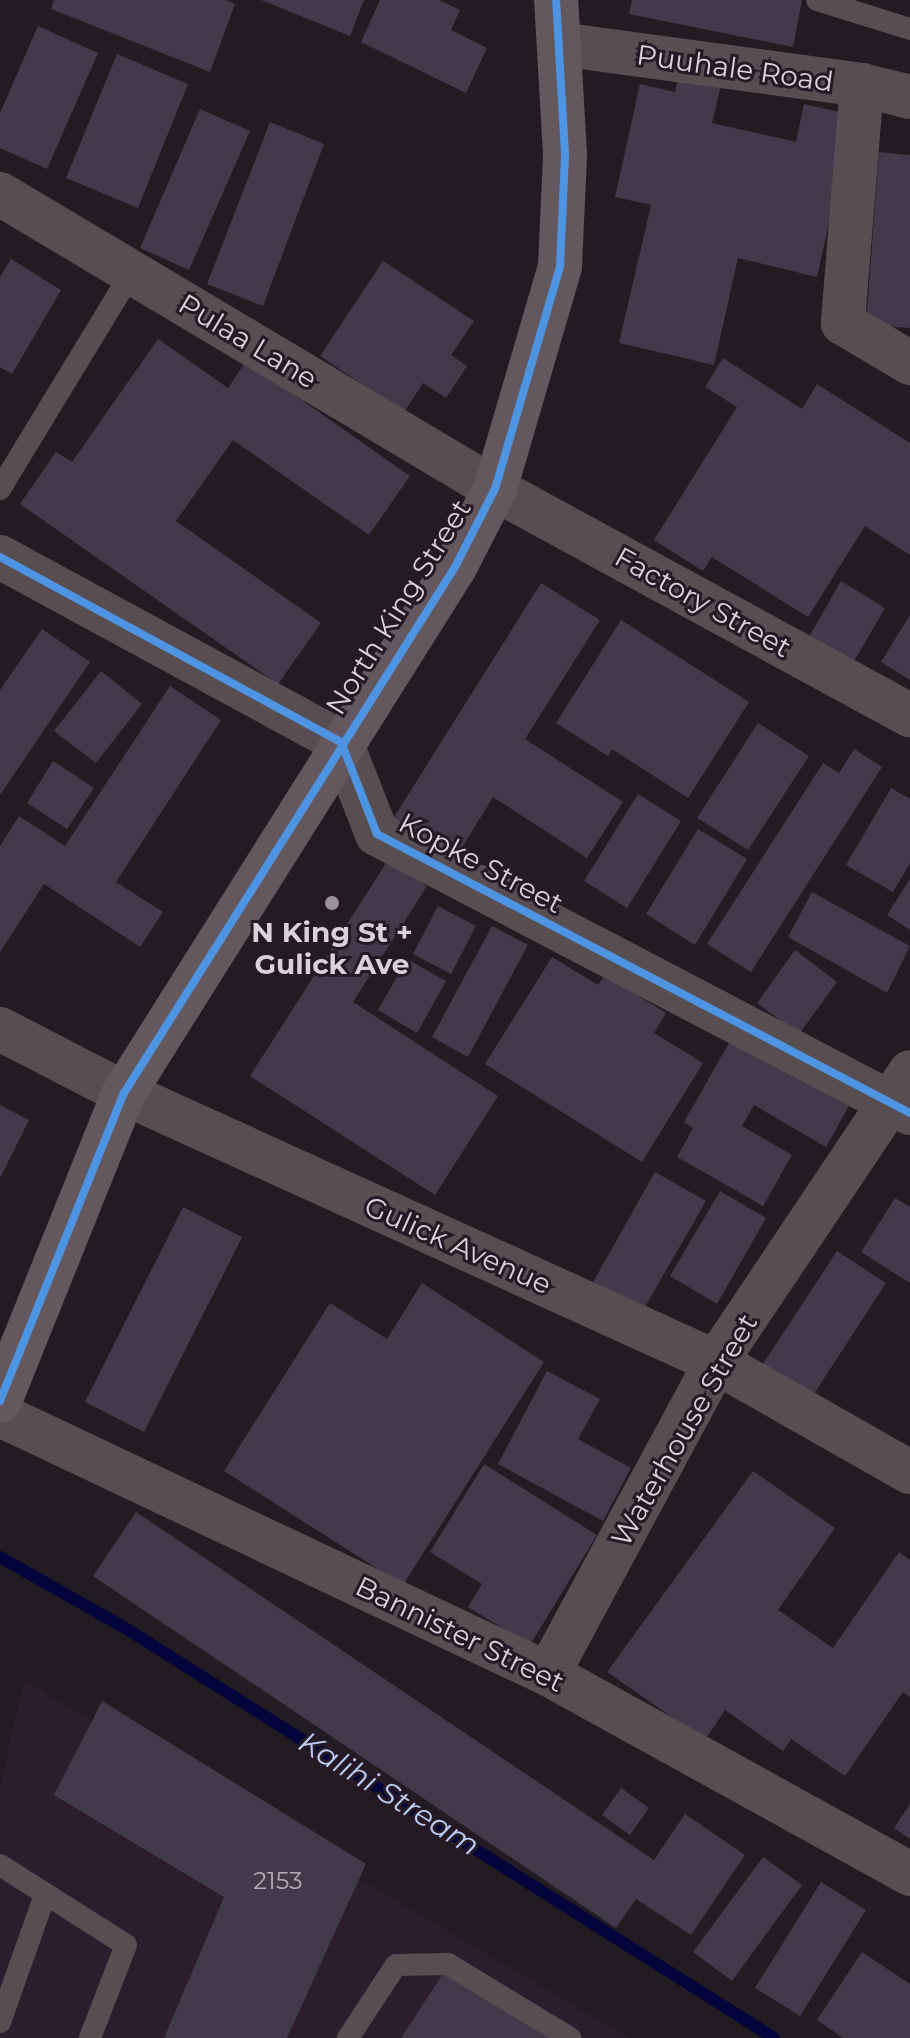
<!DOCTYPE html>
<html>
<head>
<meta charset="utf-8">
<style>
  body { margin:0 }
  #map { position:relative; width:910px; height:2038px; overflow:hidden; background:#221c22; font-family:Montserrat,sans-serif }
  div>[style] { position:absolute }
  .built>* { inset:0; background:#2c1d2d }
  .stream>* { height:12px; margin:-6px; padding:0 6px; transform-origin:6px; border-radius:6px; background:#03043b }
  .building>* { inset:0; background:#403a4a }
  .service>* { height:22px; margin:-11px; padding:0 11px; transform-origin:11px; border-radius:11px; background:#584e52 }
  .minor>* { height:44px; margin:-22px; padding:0 22px; transform-origin:22px; border-radius:22px; background:#584e52 }
  .primary>* { height:44px; margin:-22px; padding:0 22px; transform-origin:22px; border-radius:22px; background:#64575e }
  .cycleway>* { height:8px; margin:-4px; padding:0 4px; transform-origin:4px; border-radius:4px; background:#4d94e3 }
  .dots>* { width:22px; height:22px; translate:-50% -50%; box-sizing:border-box; border:4px solid #241925; border-radius:50% }
  span { translate:-50% -50%; white-space:nowrap; text-align:center; line-height:1.15; -webkit-text-stroke:6px #241925; paint-order:stroke }
  .number-label { font-size:24px; color:#b4acb6 }
  .number-label span { -webkit-text-stroke-width:0 }
  .street-label { font-size:28px; color:#dad2da }
  .poi-label { font-size:28px; color:#dad2da; font-weight:700 }
  .water-label { font-size:30px; color:#baccf1; font-style:italic }
</style>
</head>
<body>
<div id="map">
  <div class="built">
    <i style="clip-path:polygon(24px 1681px,629px 2038px,0 2038px,0 1787px)"></i>
  </div>
  <div class="stream">
    <i style="left:0;top:1557px;width:150px;rotate:29.6deg"></i>
    <i style="left:130px;top:1631px;width:762px;rotate:32.29deg"></i>
  </div>
  <div class="building">
    <i style="clip-path:polygon(54px 0,225px 0,235px 4px,210px 72px,51px 9px)"></i>
    <i style="clip-path:polygon(261px 0,364px 0,350px 36px)"></i>
    <i style="clip-path:polygon(380px 0,439px 0,460px 10px,451px 30px,487px 48px,466px 93px,361px 42px)"></i>
    <i style="clip-path:polygon(632px 0,802px 0,793px 47px,629px 14px)"></i>
    <i style="clip-path:polygon(38px 26px,98px 53px,47px 169px,0 148px,0 113px)"></i>
    <i style="clip-path:polygon(117px 54px,188px 84px,138px 208px,66px 178px)"></i>
    <i style="clip-path:polygon(679px 75px,721px 85px,712px 123px,796px 142px,804px 104px,853px 115px,817px 277px,738px 258px,714px 365px,619px 343px,651px 205px,615px 197px,640px 84px,675px 92px)"></i>
    <i style="clip-path:polygon(200px 109px,250px 131px,189px 270px,140px 248px)"></i>
    <i style="clip-path:polygon(270px 122px,324px 144px,263px 306px,207px 284px)"></i>
    <i style="clip-path:polygon(879px 152px,910px 155px,910px 328px,866px 325px)"></i>
    <i style="clip-path:polygon(11px 259px,61px 290px,12px 374px,0 367px,0 277px)"></i>
    <i style="clip-path:polygon(383px 261px,474px 321px,451px 355px,467px 366px,446px 398px,423px 383px,404px 412px,320px 356px)"></i>
    <i style="clip-path:polygon(158px 339px,228px 388px,246px 361px,410px 476px,369px 535px,233px 440px,176px 521px,321px 623px,278px 684px,20px 504px,56px 452px,72px 462px)"></i>
    <i style="clip-path:polygon(723px 358px,802px 409px,817px 384px,910px 443px,910px 555px,865px 526px,808px 617px,712px 557px,703px 571px,654px 540px,737px 407px,705px 387px)"></i>
    <i style="clip-path:polygon(841px 581px,885px 608px,846px 675px,802px 649px)"></i>
    <i style="clip-path:polygon(541px 583px,600px 620px,525px 739px,623px 802px,587px 858px,493px 797px,453px 862px,391px 822px)"></i>
    <i style="clip-path:polygon(910px 615px,910px 680px,881px 662px)"></i>
    <i style="clip-path:polygon(621px 620px,749px 702px,688px 798px,612px 749px,608px 756px,556px 723px)"></i>
    <i style="clip-path:polygon(42px 629px,90px 662px,0 795px,0 690px)"></i>
    <i style="clip-path:polygon(101px 671px,142px 704px,96px 763px,54px 731px)"></i>
    <i style="clip-path:polygon(170px 686px,221px 720px,116px 882px,163px 912px,140px 947px,44px 884px,0 952px,0 846px,19px 816px,65px 846px)"></i>
    <i style="clip-path:polygon(758px 723px,809px 756px,748px 850px,697px 818px)"></i>
    <i style="clip-path:polygon(854px 749px,882px 767px,751px 972px,707px 944px,823px 763px,839px 773px)"></i>
    <i style="clip-path:polygon(53px 761px,94px 788px,67px 829px,27px 803px)"></i>
    <i style="clip-path:polygon(891px 788px,910px 799px,910px 863px,893px 892px,846px 865px)"></i>
    <i style="clip-path:polygon(638px 794px,681px 821px,627px 908px,584px 881px)"></i>
    <i style="clip-path:polygon(698px 829px,747px 859px,695px 945px,646px 914px)"></i>
    <i style="clip-path:polygon(388px 860px,427px 886px,353px 1002px,498px 1096px,435px 1195px,250px 1076px)"></i>
    <i style="clip-path:polygon(910px 879px,910px 930px,887px 915px)"></i>
    <i style="clip-path:polygon(812px 892px,910px 946px,887px 993px,788px 937px)"></i>
    <i style="clip-path:polygon(438px 906px,476px 926px,451px 974px,413px 954px)"></i>
    <i style="clip-path:polygon(492px 926px,528px 945px,468px 1057px,432px 1037px)"></i>
    <i style="clip-path:polygon(795px 950px,837px 982px,799px 1034px,757px 1003px)"></i>
    <i style="clip-path:polygon(552px 957px,598px 985px,605px 975px,666px 1013px,654px 1033px,703px 1063px,642px 1162px,485px 1064px)"></i>
    <i style="clip-path:polygon(407px 959px,446px 981px,417px 1033px,378px 1010px)"></i>
    <i style="clip-path:polygon(733px 1036px,850px 1104px,826px 1147px,754px 1105px,742px 1126px,792px 1155px,763px 1206px,677px 1157px,693px 1128px,684px 1122px)"></i>
    <i style="clip-path:polygon(0 1105px,29px 1120px,0 1178px)"></i>
    <i style="clip-path:polygon(655px 1172px,706px 1201px,642px 1312px,592px 1284px)"></i>
    <i style="clip-path:polygon(720px 1191px,766px 1218px,717px 1304px,670px 1276px)"></i>
    <i style="clip-path:polygon(895px 1198px,910px 1207px,910px 1283px,861px 1252px)"></i>
    <i style="clip-path:polygon(183px 1207px,242px 1237px,144px 1432px,85px 1402px)"></i>
    <i style="clip-path:polygon(837px 1251px,886px 1283px,810px 1400px,761px 1367px)"></i>
    <i style="clip-path:polygon(422px 1283px,544px 1362px,403px 1585px,224px 1471px,330px 1303px,387px 1339px)"></i>
    <i style="clip-path:polygon(547px 1371px,600px 1399px,578px 1439px,631px 1468px,603px 1521px,498px 1464px)"></i>
    <i style="clip-path:polygon(484px 1464px,597px 1535px,530px 1645px,468px 1607px,482px 1584px,430px 1552px)"></i>
    <i style="clip-path:polygon(753px 1471px,835px 1528px,778px 1610px,833px 1648px,899px 1552px,910px 1560px,910px 1697px,903px 1692px,845px 1776px,791px 1739px,783px 1751px,725px 1710px,705px 1740px,607px 1672px)"></i>
    <i style="clip-path:polygon(136px 1512px,654px 1860px,685px 1814px,745px 1855px,691px 1935px,636px 1899px,616px 1928px,93px 1576px)"></i>
    <i style="clip-path:polygon(102px 1701px,366px 1864px,287px 2038px,164px 2038px,224px 1897px,54px 1795px)"></i>
    <i style="clip-path:polygon(621px 1788px,649px 1808px,630px 1835px,602px 1815px)"></i>
    <i style="clip-path:polygon(910px 1804px,910px 1839px,894px 1828px)"></i>
    <i style="clip-path:polygon(763px 1857px,802px 1885px,732px 1981px,693px 1952px)"></i>
    <i style="clip-path:polygon(821px 1882px,866px 1910px,800px 2016px,755px 1988px)"></i>
    <i style="clip-path:polygon(862px 1952px,910px 1984px,910px 2038px,843px 2038px,817px 2020px)"></i>
    <i style="clip-path:polygon(446px 1969px,552px 2038px,401px 2038px)"></i>
  </div>
  <div class="service">
    <i style="left:817px;top:0;width:97px;rotate:17.3deg"></i>
    <i style="left:0;top:489px;width:254px;rotate:-58.7deg"></i>
    <i style="left:0;top:1865px;width:149px;rotate:32.4deg"></i>
    <i style="left:126px;top:1945px;width:100px;rotate:111.2deg"></i>
    <i style="left:0;top:2022px;width:135px;rotate:-70.5deg"></i>
    <i style="left:348px;top:2038px;width:87px;rotate:-56.7deg"></i>
    <i style="left:396px;top:1965px;width:52px;rotate:-1.1deg"></i>
    <i style="left:448px;top:1964px;width:143px;rotate:31.2deg"></i>
  </div>
  <div class="minor">
    <i style="left:559px;top:44px;width:306px;rotate:7.7deg"></i>
    <i style="left:862px;top:85px;width:49px;rotate:14deg"></i>
    <i style="left:862px;top:85px;width:239px;rotate:94.6deg"></i>
    <i style="left:843px;top:323px;width:78px;rotate:30.8deg"></i>
    <i style="left:0;top:194px;width:576px;rotate:30.79deg"></i>
    <i style="left:495px;top:489px;width:473px;rotate:28.6deg"></i>
    <i style="left:0;top:557px;width:388px;rotate:28.5deg"></i>
    <i style="left:341px;top:742px;width:99px;rotate:68.6deg"></i>
    <i style="left:377px;top:834px;width:602px;rotate:27.63deg"></i>
    <i style="left:0;top:1029px;width:140px;rotate:27.3deg"></i>
    <i style="left:124px;top:1093px;width:650px;rotate:24.44deg"></i>
    <i style="left:716px;top:1362px;width:223px;rotate:29.6deg"></i>
    <i style="left:0;top:1415px;width:606px;rotate:25.3deg"></i>
    <i style="left:548px;top:1674px;width:414px;rotate:28.9deg"></i>
    <i style="left:548px;top:1674px;width:354px;rotate:-61.7deg"></i>
    <i style="left:716px;top:1362px;width:349px;rotate:-56.2deg"></i>
  </div>
  <div class="primary">
    <i style="left:0;top:1401px;width:332px;rotate:-68.1deg"></i>
    <i style="left:124px;top:1093px;width:621px;rotate:-57.82deg"></i>
    <i style="left:455px;top:567px;width:88px;rotate:-62.9deg"></i>
    <i style="left:495px;top:489px;width:232px;rotate:-73.7deg"></i>
    <i style="left:560px;top:266px;width:112px;rotate:-87.4deg"></i>
    <i style="left:565px;top:154px;width:154px;rotate:-93.3deg"></i>
  </div>
  <div class="cycleway">
    <i style="left:0;top:557px;width:388px;rotate:28.5deg"></i>
    <i style="left:341px;top:742px;width:99px;rotate:68.6deg"></i>
    <i style="left:377px;top:834px;width:602px;rotate:27.63deg"></i>
    <i style="left:0;top:1401px;width:332px;rotate:-68.1deg"></i>
    <i style="left:124px;top:1093px;width:621px;rotate:-57.82deg"></i>
    <i style="left:455px;top:567px;width:88px;rotate:-62.9deg"></i>
    <i style="left:495px;top:489px;width:232px;rotate:-73.7deg"></i>
    <i style="left:560px;top:266px;width:112px;rotate:-87.4deg"></i>
    <i style="left:565px;top:154px;width:154px;rotate:-93.3deg"></i>
  </div>
  <div class="dots">
    <i style="left:332px;top:903px;background:#9a929a"></i>
  </div>
  <div class="number-label">
    <span style="left:278px;top:1881px">2153</span>
  </div>
  <div class="street-label">
    <span style="left:735px;top:68px;rotate:8deg">Puuhale Road</span>
    <span style="left:248px;top:341px;rotate:31deg">Pulaa Lane</span>
    <span style="left:703px;top:602px;rotate:29deg">Factory Street</span>
    <span style="left:398px;top:607px;rotate:-58deg">North King Street</span>
    <span style="left:481px;top:863px;rotate:28deg">Kopke Street</span>
    <span style="left:458px;top:1245px;rotate:24deg">Gulick Avenue</span>
    <span style="left:684px;top:1430px;rotate:-60deg">Waterhouse Street</span>
    <span style="left:460px;top:1634px;rotate:26deg">Bannister Street</span>
  </div>
  <div class="poi-label">
    <span style="left:332px;top:948px">N King St +<br>Gulick Ave</span>
  </div>
  <div class="water-label">
    <span style="left:389px;top:1794px;rotate:32deg">Kalihi Stream</span>
  </div>
</div>
</body>
</html>
